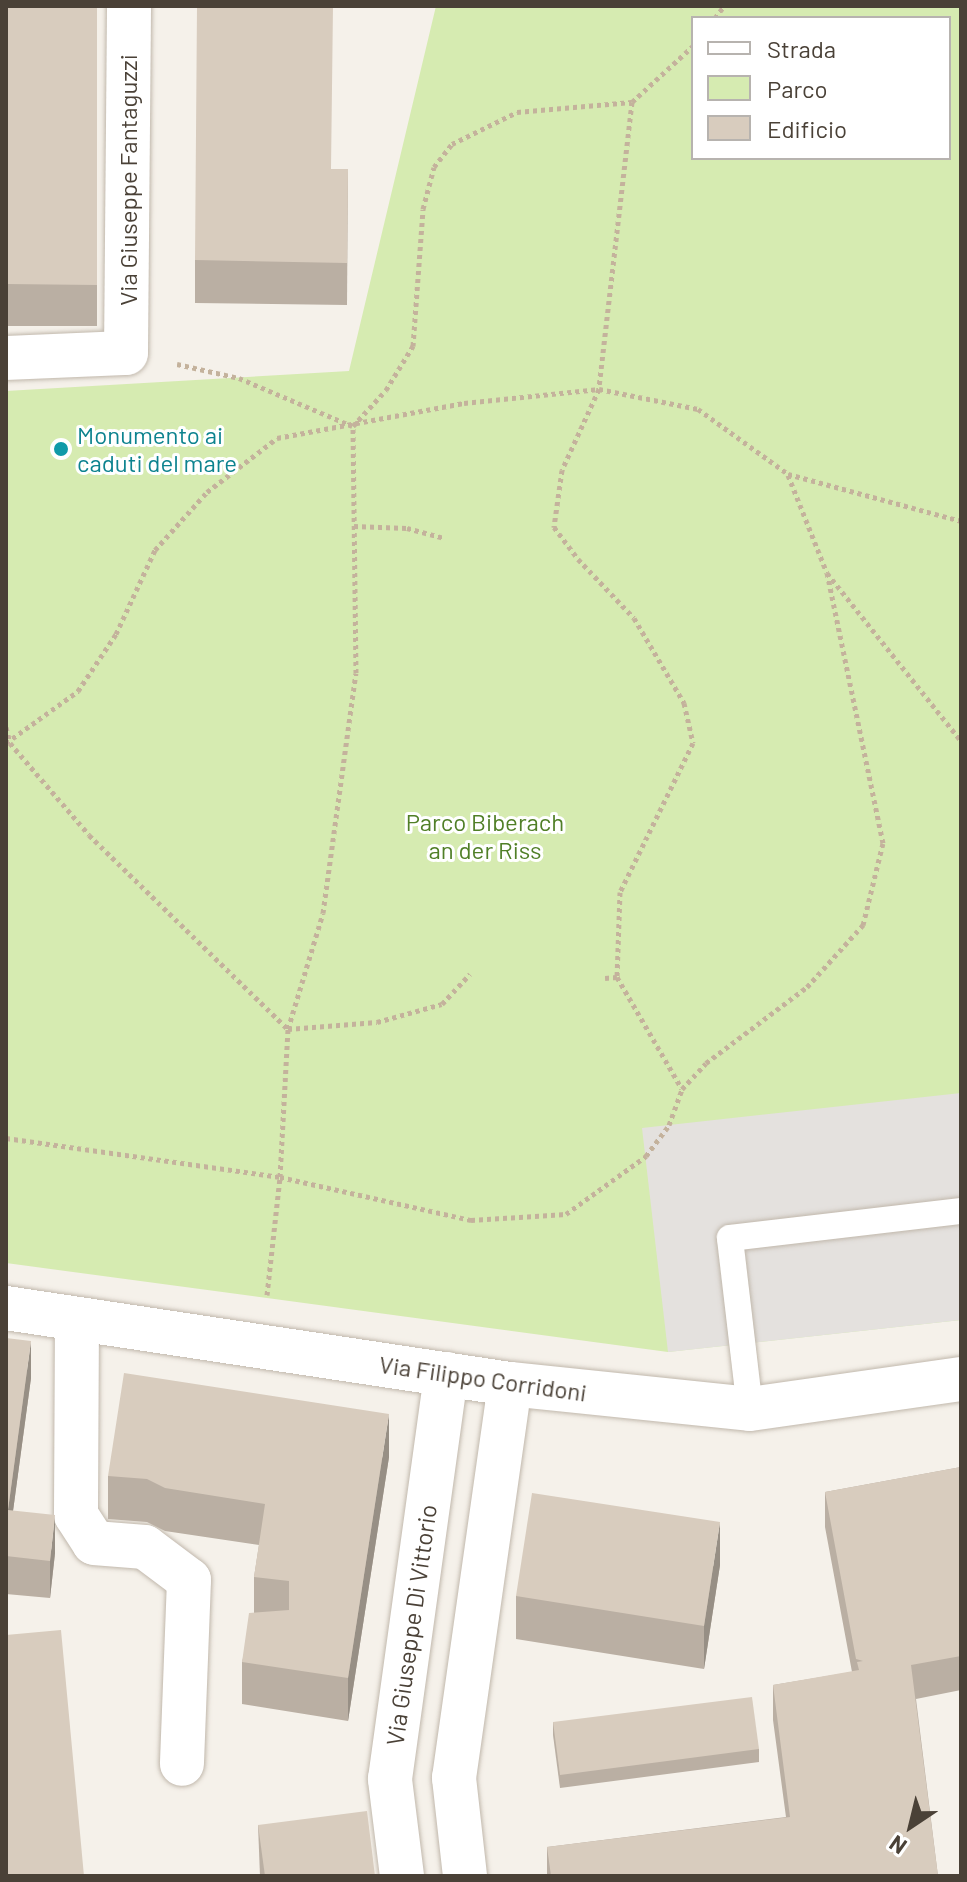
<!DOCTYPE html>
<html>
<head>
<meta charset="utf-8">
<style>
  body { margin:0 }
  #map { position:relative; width:967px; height:1882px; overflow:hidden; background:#f5f1ea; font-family:Barlow,sans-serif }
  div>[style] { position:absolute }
  .green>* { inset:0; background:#d6ebb1 }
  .parking>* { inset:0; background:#e4e1de }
  .path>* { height:5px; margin-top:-2.5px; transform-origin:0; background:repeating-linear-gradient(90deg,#c4b29c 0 4px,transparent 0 8px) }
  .roads { filter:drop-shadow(0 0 2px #c1b8ac) drop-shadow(0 0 2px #c1b8ac) }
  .service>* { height:26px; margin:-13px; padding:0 13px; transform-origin:13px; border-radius:13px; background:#fff }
  .minor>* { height:44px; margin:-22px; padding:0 22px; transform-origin:22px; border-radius:22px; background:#fff }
  .wall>* { inset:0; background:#baafa3 }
  .shaded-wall>* { inset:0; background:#978f85 }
  .building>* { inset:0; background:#d8ccbe }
  .dots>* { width:22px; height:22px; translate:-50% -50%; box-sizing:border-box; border:4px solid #fff; border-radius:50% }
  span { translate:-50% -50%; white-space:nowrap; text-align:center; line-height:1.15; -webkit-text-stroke:6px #fff; paint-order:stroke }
  .street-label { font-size:24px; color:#4a4137 }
  .culture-label { font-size:24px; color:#0d838f }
  .left { translate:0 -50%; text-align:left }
  .park-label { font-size:24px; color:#507f27 }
  .frame { position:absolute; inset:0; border:8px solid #4a4137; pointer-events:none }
  .legend { position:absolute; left:691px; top:16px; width:260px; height:144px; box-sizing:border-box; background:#fff; border:2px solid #b7b3af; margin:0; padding:10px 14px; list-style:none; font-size:24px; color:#4a4137 }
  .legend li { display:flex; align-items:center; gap:16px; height:40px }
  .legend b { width:40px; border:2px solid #b7b3af }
  .north { position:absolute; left:871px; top:1786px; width:80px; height:80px; -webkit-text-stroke:6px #fff; paint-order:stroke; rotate:215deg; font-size:22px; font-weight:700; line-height:32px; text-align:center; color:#4a4137 }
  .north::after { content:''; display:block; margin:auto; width:28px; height:36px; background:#4a4137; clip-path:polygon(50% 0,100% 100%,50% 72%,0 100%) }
</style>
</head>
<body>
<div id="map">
  <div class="green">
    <i style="clip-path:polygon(evenodd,436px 6px,961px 6px,961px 1320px,668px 1352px,6px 1263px,6px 391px,349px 371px,436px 6px,693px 18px,949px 18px,949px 158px,693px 158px,693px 18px)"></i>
  </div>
  <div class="parking">
    <i style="clip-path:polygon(961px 1093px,961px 1320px,668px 1352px,642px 1128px)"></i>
  </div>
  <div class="path">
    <i style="left:715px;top:18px;width:15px;rotate:-53deg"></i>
    <i style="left:632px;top:102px;width:289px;rotate:96.6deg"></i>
    <i style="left:599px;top:389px;width:89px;rotate:114.6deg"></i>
    <i style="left:562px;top:470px;width:58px;rotate:98deg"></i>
    <i style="left:554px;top:527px;width:40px;rotate:53deg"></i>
    <i style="left:578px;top:559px;width:81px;rotate:46.5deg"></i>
    <i style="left:634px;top:618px;width:99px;rotate:59.5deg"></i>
    <i style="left:684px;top:703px;width:41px;rotate:77.3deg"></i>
    <i style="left:693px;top:743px;width:166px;rotate:116.1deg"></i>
    <i style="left:620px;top:892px;width:85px;rotate:92deg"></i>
    <i style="left:617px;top:977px;width:129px;rotate:59.9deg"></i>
    <i style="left:177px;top:364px;width:64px;rotate:12.7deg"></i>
    <i style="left:239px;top:378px;width:123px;rotate:23deg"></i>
    <i style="left:788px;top:475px;width:105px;rotate:68.3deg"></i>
    <i style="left:827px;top:573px;width:215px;rotate:51.4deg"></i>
    <i style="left:354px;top:526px;width:53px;rotate:2.2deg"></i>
    <i style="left:407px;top:528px;width:39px;rotate:15deg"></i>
    <i style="left:6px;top:727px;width:16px;rotate:76deg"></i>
    <i style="left:10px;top:743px;width:121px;rotate:49.3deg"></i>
    <i style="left:89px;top:835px;width:278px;rotate:44.3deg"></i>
    <i style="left:288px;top:1029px;width:89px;rotate:-4.5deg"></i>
    <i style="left:377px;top:1022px;width:67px;rotate:-15.5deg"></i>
    <i style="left:442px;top:1004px;width:41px;rotate:-47deg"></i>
    <i style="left:6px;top:743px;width:89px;rotate:-35.8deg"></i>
    <i style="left:78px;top:691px;width:69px;rotate:-56.3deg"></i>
    <i style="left:116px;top:634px;width:93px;rotate:-65.1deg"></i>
    <i style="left:155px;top:550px;width:78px;rotate:-48.1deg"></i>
    <i style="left:207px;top:492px;width:88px;rotate:-37.6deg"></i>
    <i style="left:277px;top:438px;width:190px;rotate:-10.6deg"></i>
    <i style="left:464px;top:403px;width:136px;rotate:-5.9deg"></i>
    <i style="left:599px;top:389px;width:101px;rotate:11.4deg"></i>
    <i style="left:698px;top:409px;width:111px;rotate:35.8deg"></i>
    <i style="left:788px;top:474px;width:179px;rotate:15.2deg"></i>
    <i style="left:605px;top:978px;width:12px;rotate:-5deg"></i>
    <i style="left:6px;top:1138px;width:277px;rotate:8.1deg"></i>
    <i style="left:280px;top:1177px;width:196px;rotate:12.7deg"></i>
    <i style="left:471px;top:1220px;width:95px;rotate:-3.6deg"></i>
    <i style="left:566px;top:1214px;width:99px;rotate:-35.9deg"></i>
    <i style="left:646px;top:1156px;width:39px;rotate:-53deg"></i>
    <i style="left:669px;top:1125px;width:38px;rotate:-70deg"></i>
    <i style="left:682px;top:1089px;width:35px;rotate:-47deg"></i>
    <i style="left:706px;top:1063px;width:126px;rotate:-37deg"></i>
    <i style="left:807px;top:987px;width:84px;rotate:-47.9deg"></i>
    <i style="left:863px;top:925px;width:84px;rotate:-76.3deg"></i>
    <i style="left:883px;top:843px;width:276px;rotate:-101.7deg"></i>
    <i style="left:267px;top:1295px;width:119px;rotate:-83.7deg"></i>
    <i style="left:280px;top:1177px;width:148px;rotate:-86.9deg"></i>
    <i style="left:288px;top:1029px;width:121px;rotate:-73.2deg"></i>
    <i style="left:323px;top:913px;width:242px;rotate:-82.2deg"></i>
    <i style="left:356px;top:673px;width:247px;rotate:-90.7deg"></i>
    <i style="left:353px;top:426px;width:49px;rotate:-47.5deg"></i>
    <i style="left:386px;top:390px;width:52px;rotate:-58.5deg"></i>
    <i style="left:413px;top:346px;width:137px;rotate:-85.8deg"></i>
    <i style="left:423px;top:209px;width:43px;rotate:-75.3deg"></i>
    <i style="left:434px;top:167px;width:29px;rotate:-52deg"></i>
    <i style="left:452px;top:144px;width:72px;rotate:-26.2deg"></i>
    <i style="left:517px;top:112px;width:115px;rotate:-5deg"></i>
    <i style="left:632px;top:102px;width:83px;rotate:-42.6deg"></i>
  </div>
  <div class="roads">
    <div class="service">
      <i style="left:750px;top:1409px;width:172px;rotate:-96.7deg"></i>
      <i style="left:730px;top:1238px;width:233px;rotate:-6.7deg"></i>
    </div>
    <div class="minor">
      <i style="left:6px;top:358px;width:120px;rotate:-2.4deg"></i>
      <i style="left:126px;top:353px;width:347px;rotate:-89.5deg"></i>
      <i style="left:6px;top:1308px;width:510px;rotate:8.58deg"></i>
      <i style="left:510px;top:1384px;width:241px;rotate:5.9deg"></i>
      <i style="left:750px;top:1409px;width:213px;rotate:-8.1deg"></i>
      <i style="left:77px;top:1319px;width:196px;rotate:90.3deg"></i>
      <i style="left:76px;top:1515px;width:33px;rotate:57deg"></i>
      <i style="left:94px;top:1543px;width:51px;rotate:4.5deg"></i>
      <i style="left:145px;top:1547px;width:55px;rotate:36.9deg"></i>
      <i style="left:189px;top:1580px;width:184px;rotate:92.2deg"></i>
      <i style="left:402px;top:1876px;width:98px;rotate:-97.1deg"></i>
      <i style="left:390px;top:1779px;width:409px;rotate:-82.1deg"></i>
      <i style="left:465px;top:1876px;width:99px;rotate:-96.4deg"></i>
      <i style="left:454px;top:1778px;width:398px;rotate:-81.9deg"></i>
    </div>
  </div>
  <div class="wall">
    <i style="clip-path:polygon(6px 6px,97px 6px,97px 326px,6px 326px)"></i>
    <i style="clip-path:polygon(332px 169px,348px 169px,347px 305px,195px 303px,195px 260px)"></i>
    <i style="clip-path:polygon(6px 1338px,31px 1378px,13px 1511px,55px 1553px,50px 1598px,6px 1594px)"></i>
    <i style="clip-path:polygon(389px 1457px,348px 1721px,242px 1704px,242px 1662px,254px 1613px,254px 1577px,259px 1545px,165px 1531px,147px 1522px,108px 1519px,108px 1476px)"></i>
    <i style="clip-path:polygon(961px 1467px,961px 1690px,916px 1699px,938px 1876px,547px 1876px,547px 1847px,786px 1817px,773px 1720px,773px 1685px,852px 1672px,825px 1527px,825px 1492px)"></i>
    <i style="clip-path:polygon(720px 1565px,704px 1669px,516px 1639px,516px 1596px)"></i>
    <i style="clip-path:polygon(553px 1722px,759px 1749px,759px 1762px,560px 1788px,553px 1735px)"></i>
    <i style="clip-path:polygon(258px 1825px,375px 1876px,260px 1876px)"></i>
  </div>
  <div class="shaded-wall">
    <i style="clip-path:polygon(31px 1341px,31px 1378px,8px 1548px,8px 1510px)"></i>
    <i style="clip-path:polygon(389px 1414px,389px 1457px,348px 1721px,348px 1678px)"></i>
    <i style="clip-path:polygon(55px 1515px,55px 1553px,50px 1598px,50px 1561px)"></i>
    <i style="clip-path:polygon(720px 1522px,720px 1565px,704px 1669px,704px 1626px)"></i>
  </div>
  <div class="building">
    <i style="clip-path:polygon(6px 6px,97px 6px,97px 285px,6px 284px)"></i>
    <i style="clip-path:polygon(197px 6px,333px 6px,331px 169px,348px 169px,347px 263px,195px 260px)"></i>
    <i style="clip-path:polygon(6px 1338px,31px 1341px,8px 1510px,55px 1515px,50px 1561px,6px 1556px)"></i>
    <i style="clip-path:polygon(124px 1373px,389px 1414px,348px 1678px,242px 1662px,249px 1613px,289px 1610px,289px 1581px,254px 1577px,265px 1504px,165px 1488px,147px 1479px,108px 1476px)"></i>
    <i style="clip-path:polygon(961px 1467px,961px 1656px,911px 1665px,938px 1876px,551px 1876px,547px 1847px,790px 1817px,773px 1685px,859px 1670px,857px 1662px,863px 1661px,856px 1659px,825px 1492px)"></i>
    <i style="clip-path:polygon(532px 1493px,720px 1522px,704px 1626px,516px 1596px)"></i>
    <i style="clip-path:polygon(61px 1630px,84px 1876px,6px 1876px,6px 1635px)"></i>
    <i style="clip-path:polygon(752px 1697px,759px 1749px,560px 1775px,553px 1722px)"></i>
    <i style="clip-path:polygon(367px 1811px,375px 1876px,265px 1876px,258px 1825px)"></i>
  </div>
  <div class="dots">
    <i style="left:61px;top:449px;background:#0f9aa8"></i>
  </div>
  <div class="street-label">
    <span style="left:128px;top:180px;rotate:-90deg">Via Giuseppe Fantaguzzi</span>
    <span style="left:483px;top:1378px;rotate:8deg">Via Filippo Corridoni</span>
    <span style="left:411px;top:1625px;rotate:-82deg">Via Giuseppe Di Vittorio</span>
  </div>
  <div class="culture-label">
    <span class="left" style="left:77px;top:449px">Monumento ai<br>caduti del mare</span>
  </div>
  <div class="park-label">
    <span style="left:485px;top:836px">Parco Biberach<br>an der Riss</span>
  </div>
  <div class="frame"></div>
  <ul class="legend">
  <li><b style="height:10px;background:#fff"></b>Strada</li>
  <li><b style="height:22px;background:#d6ebb1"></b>Parco</li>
  <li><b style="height:22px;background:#d8ccbe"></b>Edificio</li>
  </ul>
  <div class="north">N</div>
</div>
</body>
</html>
